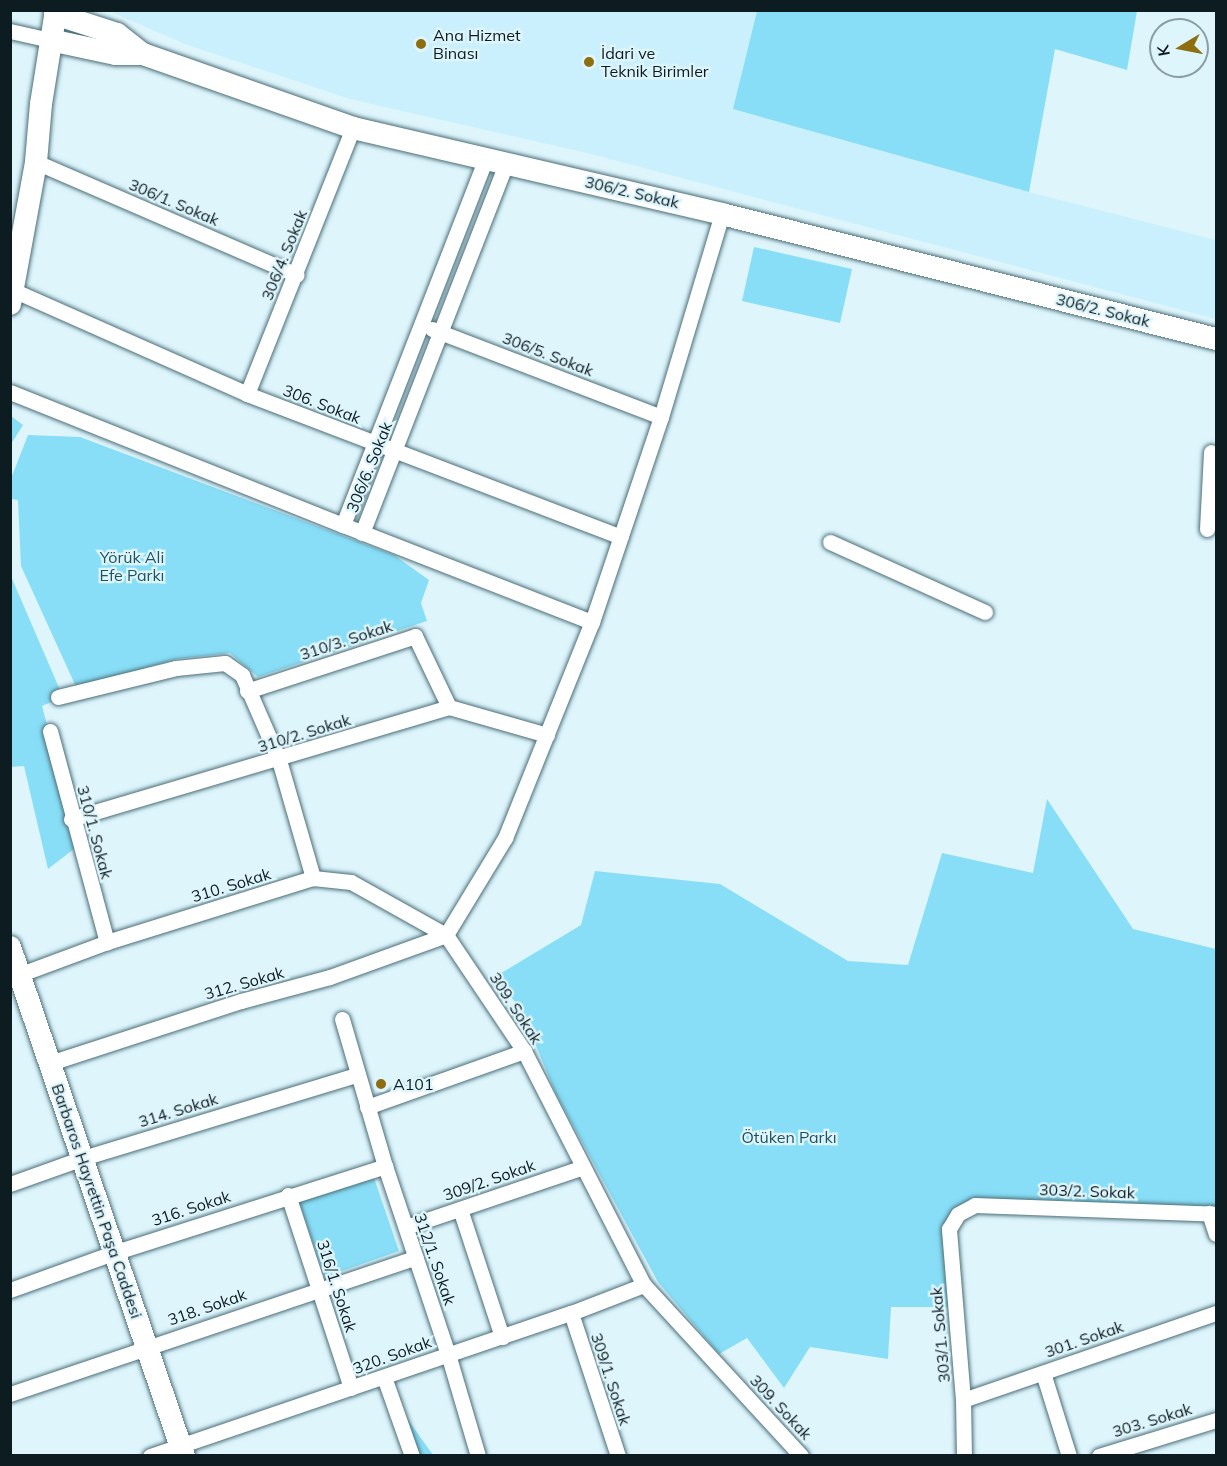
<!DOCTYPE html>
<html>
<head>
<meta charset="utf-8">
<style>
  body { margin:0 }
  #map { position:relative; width:1227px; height:1466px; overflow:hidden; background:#def5fc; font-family:Mulish,sans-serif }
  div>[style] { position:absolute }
  .built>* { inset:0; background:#c9f0fc }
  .green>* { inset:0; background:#88def7 }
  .roads { filter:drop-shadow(0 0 2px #4a6e78) drop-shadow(0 0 2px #4a6e78) }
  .street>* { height:15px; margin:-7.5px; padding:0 7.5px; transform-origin:7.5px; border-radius:7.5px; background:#fff }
  .secondary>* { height:22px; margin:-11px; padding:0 11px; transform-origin:11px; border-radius:11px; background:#fff }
  .dots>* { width:16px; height:16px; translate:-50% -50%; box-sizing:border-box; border:3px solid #def5fc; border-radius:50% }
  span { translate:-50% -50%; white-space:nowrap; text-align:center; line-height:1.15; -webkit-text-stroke:4.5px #def5fc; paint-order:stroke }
  .poi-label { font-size:16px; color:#0d1c20 }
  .left { translate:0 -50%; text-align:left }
  .street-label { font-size:16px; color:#0d1c20 }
  .park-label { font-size:16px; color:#1d5361 }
  .frame { position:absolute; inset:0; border:12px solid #0d1c20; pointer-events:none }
  .north { position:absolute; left:1149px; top:18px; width:60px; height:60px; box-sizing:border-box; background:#def5fc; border:2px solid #8a9ea4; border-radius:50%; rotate:260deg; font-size:16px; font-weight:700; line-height:24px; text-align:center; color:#0d1c20 }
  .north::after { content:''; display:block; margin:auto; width:21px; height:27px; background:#8d6e11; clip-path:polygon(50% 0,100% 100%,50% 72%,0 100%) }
</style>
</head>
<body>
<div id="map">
  <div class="built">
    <i style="clip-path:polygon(109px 11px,757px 11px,733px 109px,1029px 192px,1216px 240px,1216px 319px,591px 154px,350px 99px,185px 44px)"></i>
  </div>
  <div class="green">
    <i style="clip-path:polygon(757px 11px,757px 10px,1137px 11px,1127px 70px,1055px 49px,1029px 192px,733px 109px)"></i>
    <i style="clip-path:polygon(754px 247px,852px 269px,840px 323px,742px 301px)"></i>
    <i style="clip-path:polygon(11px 416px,23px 425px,11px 444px)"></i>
    <i style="clip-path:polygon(28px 435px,80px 437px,394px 555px,429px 580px,421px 603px,427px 621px,258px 677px,230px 653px,177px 659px,77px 689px,21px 566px,18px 500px,11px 499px,10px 481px)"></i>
    <i style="clip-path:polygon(10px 574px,63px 697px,42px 706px,79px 845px,48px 869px,24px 766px,11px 767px)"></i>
    <i style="clip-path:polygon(1047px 799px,1133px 929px,1216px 949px,1216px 1213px,975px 1205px,949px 1229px,956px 1307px,891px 1307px,888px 1359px,810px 1347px,784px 1388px,747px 1338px,719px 1354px,658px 1282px,556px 1094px,520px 1007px,493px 978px,581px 925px,595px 871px,720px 884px,848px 961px,908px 965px,942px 853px,1033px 873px)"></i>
    <i style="clip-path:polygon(373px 1175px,399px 1251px,325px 1277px,299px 1202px)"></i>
    <i style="clip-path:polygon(379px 1379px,433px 1455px,404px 1455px)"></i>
  </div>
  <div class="roads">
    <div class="street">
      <i style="left:10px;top:31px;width:41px;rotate:12.7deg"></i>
      <i style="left:486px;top:158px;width:394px;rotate:111.3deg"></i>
      <i style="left:343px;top:525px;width:267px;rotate:21.3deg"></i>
      <i style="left:36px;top:162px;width:284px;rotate:23.4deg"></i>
      <i style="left:15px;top:291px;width:254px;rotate:23.9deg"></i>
      <i style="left:247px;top:394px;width:400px;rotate:20.9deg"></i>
      <i style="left:432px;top:329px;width:245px;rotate:21deg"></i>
      <i style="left:10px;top:392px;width:359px;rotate:21.8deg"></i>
      <i style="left:247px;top:394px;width:286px;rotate:-68.3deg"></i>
      <i style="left:1207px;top:529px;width:77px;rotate:-87deg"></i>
      <i style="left:362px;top:533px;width:397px;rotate:-68.7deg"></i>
      <i style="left:830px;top:542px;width:170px;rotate:24.3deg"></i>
      <i style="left:247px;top:691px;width:177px;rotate:-18.1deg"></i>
      <i style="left:415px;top:636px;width:79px;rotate:64.4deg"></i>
      <i style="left:58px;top:697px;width:122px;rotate:-13.8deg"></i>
      <i style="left:176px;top:668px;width:49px;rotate:-5.8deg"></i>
      <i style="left:225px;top:663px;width:21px;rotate:35deg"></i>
      <i style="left:242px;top:675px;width:93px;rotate:66.5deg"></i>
      <i style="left:279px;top:760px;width:123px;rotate:73.9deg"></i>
      <i style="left:50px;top:731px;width:219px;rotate:74.9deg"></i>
      <i style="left:71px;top:819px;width:394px;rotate:-16.5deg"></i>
      <i style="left:449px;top:707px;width:102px;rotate:15.9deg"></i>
      <i style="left:446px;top:935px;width:114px;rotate:-58.7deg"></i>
      <i style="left:505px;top:838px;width:233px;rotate:-68.1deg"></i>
      <i style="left:592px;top:622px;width:216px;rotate:-71.4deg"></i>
      <i style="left:661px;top:417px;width:212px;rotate:-73.3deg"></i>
      <i style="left:21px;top:974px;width:92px;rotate:-20.4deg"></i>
      <i style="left:107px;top:942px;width:216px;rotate:-17.3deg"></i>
      <i style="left:313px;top:878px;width:38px;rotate:6deg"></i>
      <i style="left:351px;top:882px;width:109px;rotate:29.2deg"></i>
      <i style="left:446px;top:935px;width:140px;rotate:56.1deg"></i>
      <i style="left:524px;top:1051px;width:263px;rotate:62.9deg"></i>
      <i style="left:644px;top:1285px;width:232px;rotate:47.4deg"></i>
      <i style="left:342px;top:1019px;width:153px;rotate:73.7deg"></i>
      <i style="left:385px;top:1166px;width:198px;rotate:71.5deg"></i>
      <i style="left:448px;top:1354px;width:106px;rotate:73.6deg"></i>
      <i style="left:50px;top:1063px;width:201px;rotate:-18deg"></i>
      <i style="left:241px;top:1001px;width:92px;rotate:-15.1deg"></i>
      <i style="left:330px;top:977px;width:123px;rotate:-19.9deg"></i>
      <i style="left:367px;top:1107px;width:167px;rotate:-19.6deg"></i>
      <i style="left:10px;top:1184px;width:77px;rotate:-19.6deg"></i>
      <i style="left:83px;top:1158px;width:286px;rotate:-16.9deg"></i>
      <i style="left:288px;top:1195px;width:203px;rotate:71.9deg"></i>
      <i style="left:460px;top:1209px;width:135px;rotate:71.8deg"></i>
      <i style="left:1209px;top:1213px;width:22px;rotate:72deg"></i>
      <i style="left:406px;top:1227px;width:187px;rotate:-18.7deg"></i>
      <i style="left:10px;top:1290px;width:109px;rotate:-19.8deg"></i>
      <i style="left:113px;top:1253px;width:286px;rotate:-17.7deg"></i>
      <i style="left:571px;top:1313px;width:151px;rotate:71.8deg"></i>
      <i style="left:1043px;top:1373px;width:87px;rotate:72.6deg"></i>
      <i style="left:384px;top:1377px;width:84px;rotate:70.5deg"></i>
      <i style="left:10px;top:1394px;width:428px;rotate:-18.6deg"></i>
      <i style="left:963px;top:1400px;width:268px;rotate:-19deg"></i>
      <i style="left:150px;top:1456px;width:445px;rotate:-18.8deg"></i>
      <i style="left:571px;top:1313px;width:78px;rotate:-21deg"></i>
      <i style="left:964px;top:1456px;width:56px;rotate:-91deg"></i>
      <i style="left:963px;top:1400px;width:172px;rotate:-94.7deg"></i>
      <i style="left:949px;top:1229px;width:17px;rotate:-59deg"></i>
      <i style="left:958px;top:1214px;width:19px;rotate:-28deg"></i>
      <i style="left:975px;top:1205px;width:241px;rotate:2.1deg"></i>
      <i style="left:1099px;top:1456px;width:122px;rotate:-17.1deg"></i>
    </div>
    <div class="secondary">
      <i style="left:55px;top:14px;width:65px;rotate:17.9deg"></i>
      <i style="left:117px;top:34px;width:33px;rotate:38deg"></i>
      <i style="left:50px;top:40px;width:67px;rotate:12deg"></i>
      <i style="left:116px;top:54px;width:27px"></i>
      <i style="left:143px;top:54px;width:223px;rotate:19.4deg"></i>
      <i style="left:353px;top:128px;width:379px;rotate:13.1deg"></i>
      <i style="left:722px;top:214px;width:510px;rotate:14.2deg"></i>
      <i style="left:10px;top:304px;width:144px;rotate:-79.6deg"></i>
      <i style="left:36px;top:162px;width:58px;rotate:-85.1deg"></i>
      <i style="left:41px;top:104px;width:95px;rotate:-80.9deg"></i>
      <i style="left:10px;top:947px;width:538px;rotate:71.13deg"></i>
    </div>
  </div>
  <div class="dots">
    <i style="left:421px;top:44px;background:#8d6e11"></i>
    <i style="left:589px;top:62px;background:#8d6e11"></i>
    <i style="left:381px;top:1084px;background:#8d6e11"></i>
  </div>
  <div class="poi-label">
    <span class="left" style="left:433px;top:44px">Ana Hizmet<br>Binası</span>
    <span class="left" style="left:601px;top:62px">İdari ve<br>Teknik Birimler</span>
    <span class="left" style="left:393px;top:1084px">A101</span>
  </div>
  <div class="street-label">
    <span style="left:632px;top:192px;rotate:13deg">306/2. Sokak</span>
    <span style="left:174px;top:202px;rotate:23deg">306/1. Sokak</span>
    <span style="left:284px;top:255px;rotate:-68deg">306/4. Sokak</span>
    <span style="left:1103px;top:310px;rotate:14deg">306/2. Sokak</span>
    <span style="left:548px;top:354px;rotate:21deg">306/5. Sokak</span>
    <span style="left:322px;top:404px;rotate:21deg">306. Sokak</span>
    <span style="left:369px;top:467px;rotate:-68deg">306/6. Sokak</span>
    <span style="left:346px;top:640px;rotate:-18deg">310/3. Sokak</span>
    <span style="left:304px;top:733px;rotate:-17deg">310/2. Sokak</span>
    <span style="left:95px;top:832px;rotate:75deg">310/1. Sokak</span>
    <span style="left:231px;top:885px;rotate:-17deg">310. Sokak</span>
    <span style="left:244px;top:983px;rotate:-16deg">312. Sokak</span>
    <span style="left:516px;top:1008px;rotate:57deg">309. Sokak</span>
    <span style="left:178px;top:1110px;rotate:-17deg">314. Sokak</span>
    <span style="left:489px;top:1180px;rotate:-19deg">309/2. Sokak</span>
    <span style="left:1087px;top:1191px;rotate:2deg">303/2. Sokak</span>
    <span style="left:97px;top:1201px;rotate:71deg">Barbaros Hayrettin Paşa Caddesi</span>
    <span style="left:191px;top:1208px;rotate:-18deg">316. Sokak</span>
    <span style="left:435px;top:1259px;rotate:71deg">312/1. Sokak</span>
    <span style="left:337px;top:1286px;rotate:72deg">316/1. Sokak</span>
    <span style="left:207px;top:1307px;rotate:-19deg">318. Sokak</span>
    <span style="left:940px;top:1335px;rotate:-95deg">303/1. Sokak</span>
    <span style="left:1084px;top:1339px;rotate:-19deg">301. Sokak</span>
    <span style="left:392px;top:1355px;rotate:-20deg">320. Sokak</span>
    <span style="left:611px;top:1379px;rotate:72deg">309/1. Sokak</span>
    <span style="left:781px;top:1407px;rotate:47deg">309. Sokak</span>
    <span style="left:1152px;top:1420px;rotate:-17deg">303. Sokak</span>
  </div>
  <div class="park-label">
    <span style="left:132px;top:566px">Yörük Ali<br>Efe Parkı</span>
    <span style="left:789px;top:1137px">Ötüken Parkı</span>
  </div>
  <div class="frame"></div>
  <div class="north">K</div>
</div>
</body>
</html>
